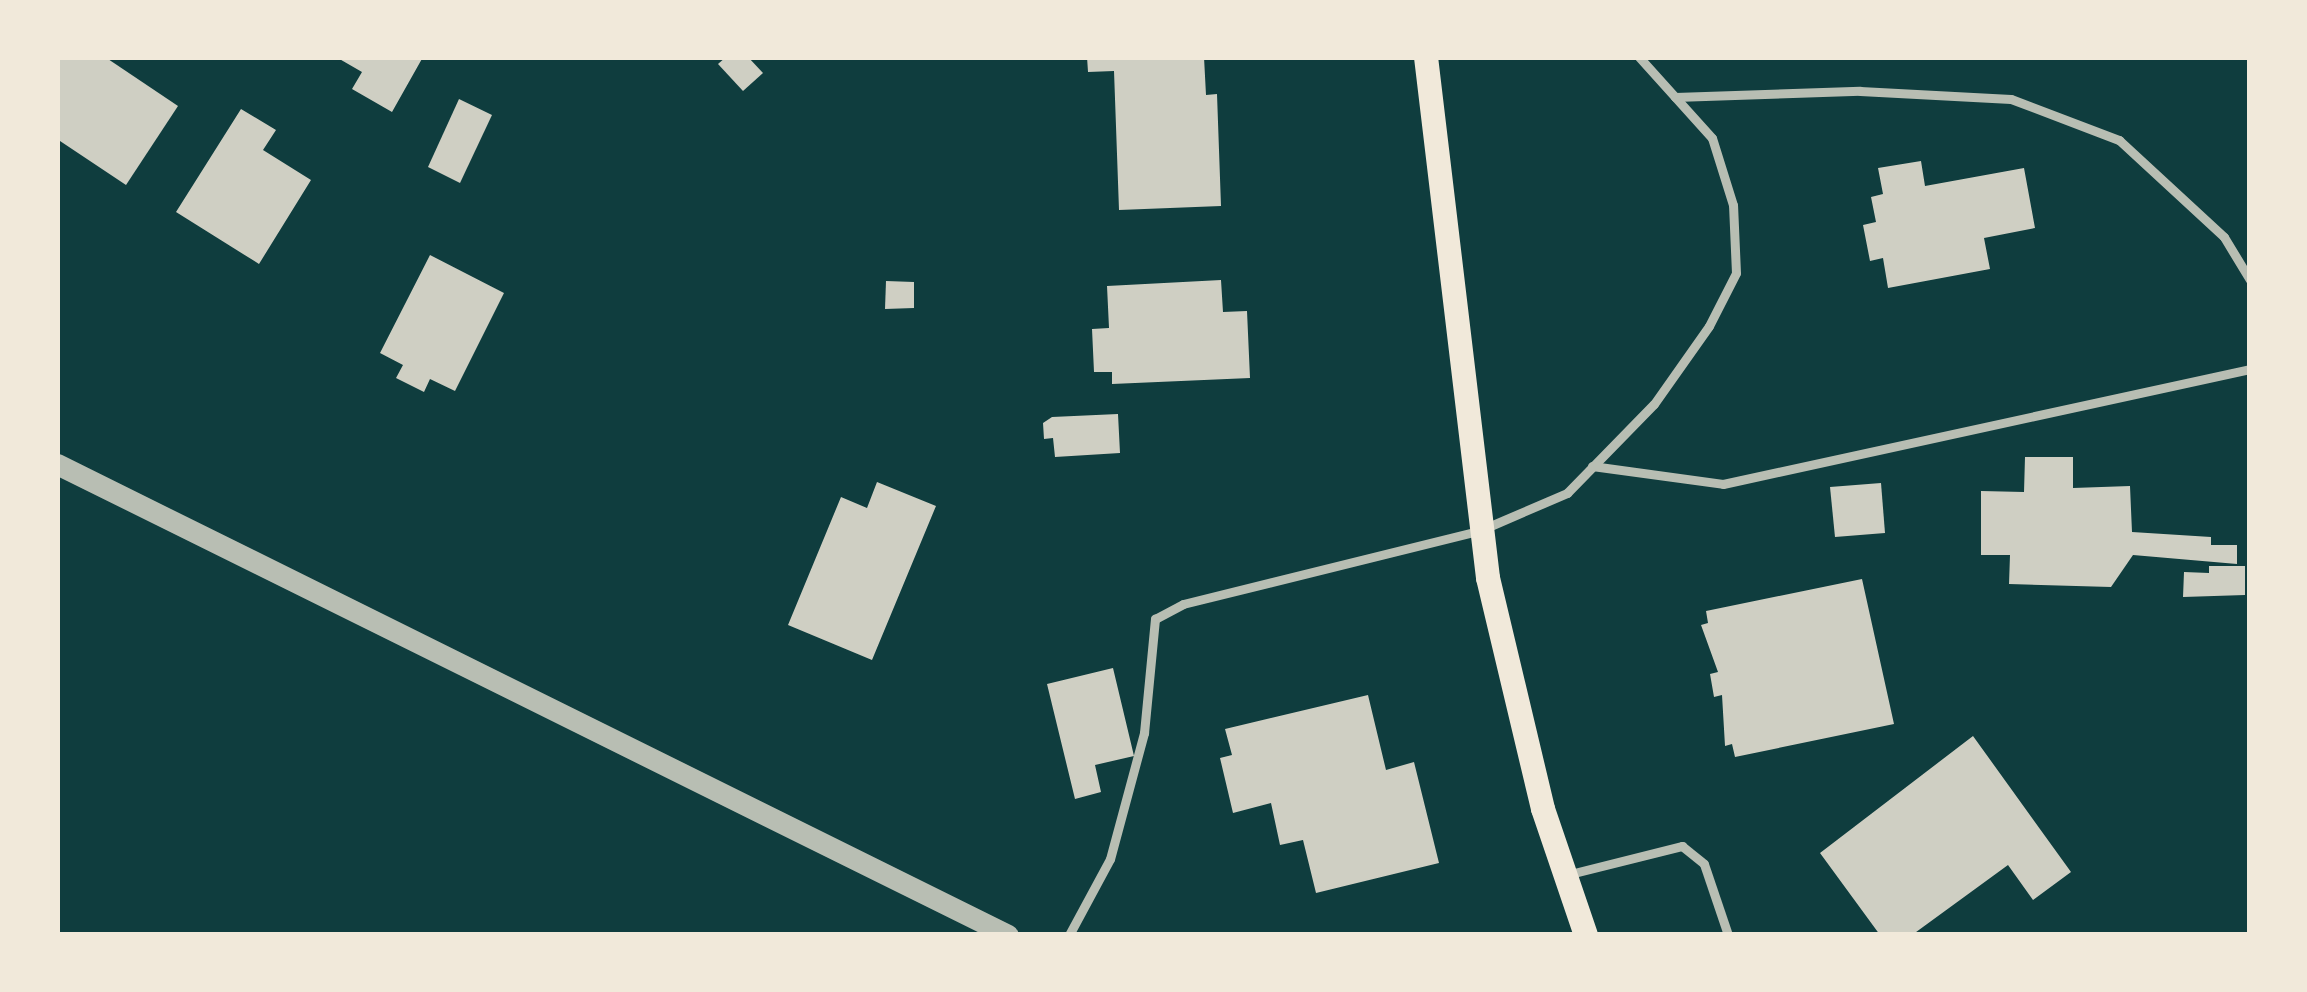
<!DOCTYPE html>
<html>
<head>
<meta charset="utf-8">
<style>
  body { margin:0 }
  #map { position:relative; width:2307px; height:992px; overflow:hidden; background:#0f3d3e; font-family:Poppins,sans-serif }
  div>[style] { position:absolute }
  .building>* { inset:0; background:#cfcfc3 }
  .service>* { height:9px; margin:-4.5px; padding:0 4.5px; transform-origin:4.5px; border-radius:4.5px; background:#b8beb3 }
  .tertiary>* { height:21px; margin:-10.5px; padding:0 10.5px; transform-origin:10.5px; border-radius:10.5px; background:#b8beb3 }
  .secondary>* { height:24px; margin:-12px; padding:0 12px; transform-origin:12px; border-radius:12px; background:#f1e9da }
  span { translate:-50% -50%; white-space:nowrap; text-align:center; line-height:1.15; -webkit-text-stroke:12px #f1e9da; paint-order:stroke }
  .frame { position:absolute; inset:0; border:60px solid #f1e9da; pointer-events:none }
</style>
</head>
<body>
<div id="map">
  <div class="building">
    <i style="clip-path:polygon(58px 57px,105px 57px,178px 106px,126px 185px,57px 139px)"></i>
    <i style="clip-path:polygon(336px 57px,423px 57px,392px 112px,352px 89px,362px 72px)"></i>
    <i style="clip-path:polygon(726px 57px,748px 57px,763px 73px,743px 91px,718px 64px)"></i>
    <i style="clip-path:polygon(1087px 57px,1204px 57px,1206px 95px,1217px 94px,1221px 206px,1119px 210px,1114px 71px,1088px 72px)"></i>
    <i style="clip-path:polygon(459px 99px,492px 115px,460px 183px,428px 167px)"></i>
    <i style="clip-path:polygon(241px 109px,276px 130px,263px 150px,311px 180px,259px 264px,176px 212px)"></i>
    <i style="clip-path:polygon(1921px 161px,1925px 186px,2024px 168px,2035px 228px,1984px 238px,1990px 269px,1888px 288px,1883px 258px,1870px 261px,1863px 225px,1876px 222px,1871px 197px,1883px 194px,1878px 168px)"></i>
    <i style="clip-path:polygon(430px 255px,504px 293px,455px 391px,430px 379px,424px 392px,396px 378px,403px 365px,380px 353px)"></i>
    <i style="clip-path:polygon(1221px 280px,1223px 312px,1247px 311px,1250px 378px,1112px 384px,1112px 372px,1094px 372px,1092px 329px,1109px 328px,1107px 286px)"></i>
    <i style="clip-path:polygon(886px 281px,914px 282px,914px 308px,885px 309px)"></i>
    <i style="clip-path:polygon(1118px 414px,1120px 453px,1055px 457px,1053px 438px,1044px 439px,1043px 423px,1052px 417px)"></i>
    <i style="clip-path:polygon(2025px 457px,2073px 457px,2073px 488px,2130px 486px,2132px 532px,2211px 537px,2211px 545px,2237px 545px,2237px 564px,2133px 555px,2111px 587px,2009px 584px,2010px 555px,1981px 555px,1981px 491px,2024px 492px)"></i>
    <i style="clip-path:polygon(877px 482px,936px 506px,872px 660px,788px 625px,841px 497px,867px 508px)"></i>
    <i style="clip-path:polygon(1881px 483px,1885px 533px,1835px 537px,1830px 487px)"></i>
    <i style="clip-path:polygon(2209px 566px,2245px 566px,2245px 595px,2183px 597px,2184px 572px,2209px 573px)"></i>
    <i style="clip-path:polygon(1862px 579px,1894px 724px,1735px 757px,1732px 744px,1725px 746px,1722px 695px,1714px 697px,1710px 674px,1718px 672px,1701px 625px,1708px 623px,1706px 611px)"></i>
    <i style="clip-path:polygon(1113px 668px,1134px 756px,1095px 765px,1101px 792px,1075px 799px,1047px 684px)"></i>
    <i style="clip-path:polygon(1368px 695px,1386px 770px,1414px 762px,1439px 863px,1316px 893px,1303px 840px,1280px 845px,1271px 803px,1233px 813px,1220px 758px,1232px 755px,1225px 729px)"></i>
    <i style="clip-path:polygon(1973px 736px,2071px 872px,2033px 900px,2008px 865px,1912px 935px,1880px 935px,1820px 853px)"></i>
  </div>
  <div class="service">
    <i style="left:1675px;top:97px;width:185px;rotate:-1.9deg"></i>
    <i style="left:1860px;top:91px;width:151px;rotate:3deg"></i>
    <i style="left:2011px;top:99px;width:116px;rotate:20.8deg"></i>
    <i style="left:2119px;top:140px;width:143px;rotate:42.7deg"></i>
    <i style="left:2224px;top:237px;width:50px;rotate:58.8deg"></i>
    <i style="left:1592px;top:466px;width:132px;rotate:7.8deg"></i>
    <i style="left:1723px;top:484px;width:539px;rotate:-12.31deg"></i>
    <i style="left:1566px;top:875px;width:120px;rotate:-14deg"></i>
    <i style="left:1682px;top:846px;width:28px;rotate:39deg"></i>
    <i style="left:1704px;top:864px;width:75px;rotate:71.3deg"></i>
    <i style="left:1069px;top:935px;width:86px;rotate:-61.7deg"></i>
    <i style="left:1110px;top:859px;width:131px;rotate:-74.9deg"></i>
    <i style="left:1144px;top:733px;width:115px;rotate:-84.5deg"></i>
    <i style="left:1155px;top:619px;width:32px;rotate:-28deg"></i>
    <i style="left:1183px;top:604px;width:307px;rotate:-13.9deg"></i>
    <i style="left:1481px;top:530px;width:94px;rotate:-23.3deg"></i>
    <i style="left:1567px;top:493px;width:124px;rotate:-45.7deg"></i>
    <i style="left:1654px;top:404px;width:95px;rotate:-54.8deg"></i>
    <i style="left:1709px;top:326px;width:59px;rotate:-63deg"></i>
    <i style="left:1736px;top:273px;width:68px;rotate:-92.5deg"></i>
    <i style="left:1733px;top:205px;width:70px;rotate:-107.4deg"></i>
    <i style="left:1712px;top:138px;width:109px;rotate:-132deg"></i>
  </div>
  <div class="tertiary">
    <i style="left:57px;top:464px;width:1061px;rotate:26.35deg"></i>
  </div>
  <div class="secondary">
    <i style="left:1426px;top:57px;width:525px;rotate:83.21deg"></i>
    <i style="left:1488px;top:578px;width:237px;rotate:76.6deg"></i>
    <i style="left:1543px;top:809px;width:133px;rotate:71.2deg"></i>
  </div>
  <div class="frame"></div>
</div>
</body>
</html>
